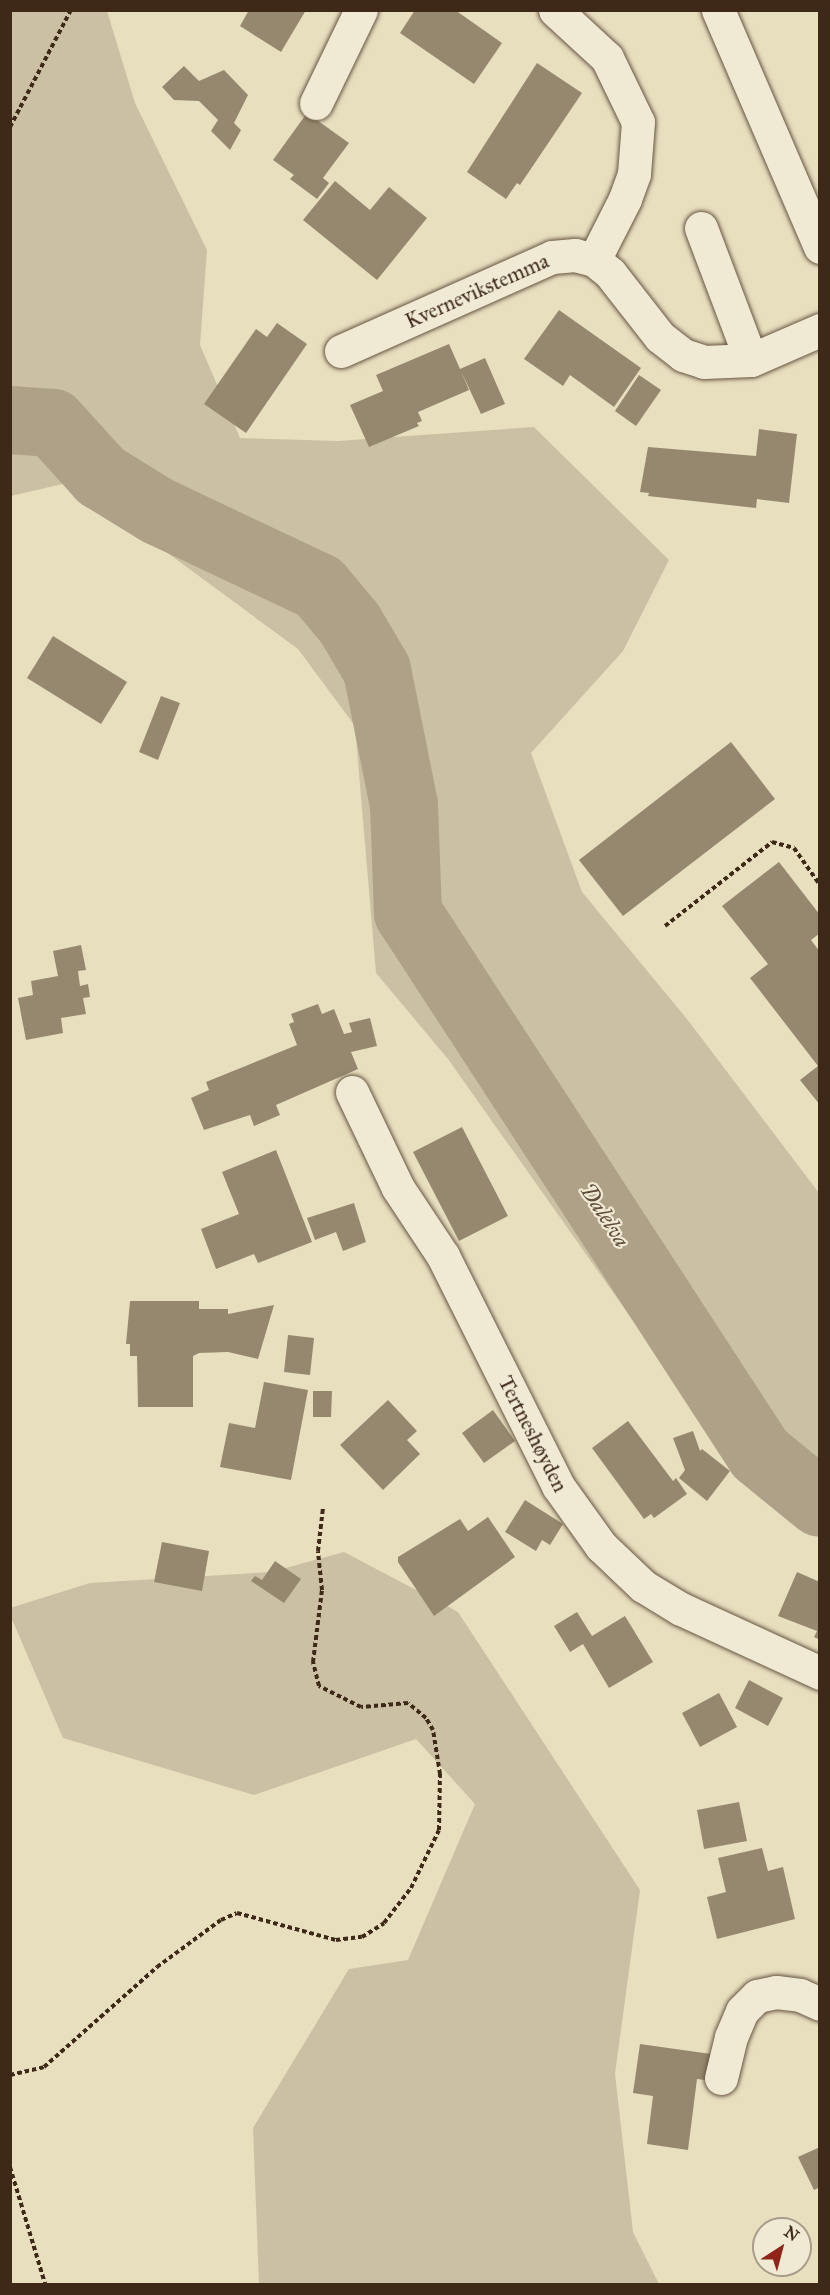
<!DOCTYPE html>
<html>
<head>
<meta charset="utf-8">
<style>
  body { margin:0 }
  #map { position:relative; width:830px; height:2295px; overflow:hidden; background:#e8dfbf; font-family:"IM FELL Great Primer",serif }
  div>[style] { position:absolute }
  .green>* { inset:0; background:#cbc0a3 }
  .river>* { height:68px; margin:-34px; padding:0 34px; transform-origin:34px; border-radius:34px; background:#aea187 }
  .building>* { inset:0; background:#96886f }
  .path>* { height:4px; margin-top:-2px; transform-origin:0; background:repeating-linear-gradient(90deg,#3e2919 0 4.5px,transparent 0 7.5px) }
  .roads { filter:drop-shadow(0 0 2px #685642) drop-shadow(0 0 2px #685642) }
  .minor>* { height:33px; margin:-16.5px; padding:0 16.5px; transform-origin:16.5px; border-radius:16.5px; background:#f0ead5 }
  span { translate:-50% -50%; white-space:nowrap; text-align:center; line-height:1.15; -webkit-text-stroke:4.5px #f0ead5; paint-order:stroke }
  .street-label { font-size:21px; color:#3e2919 }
  .water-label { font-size:22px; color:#604d3a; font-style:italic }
  .frame { position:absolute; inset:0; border:12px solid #3e2919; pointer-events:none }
  .north { position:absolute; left:752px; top:2217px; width:60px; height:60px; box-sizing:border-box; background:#f0ead5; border:2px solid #a99d8a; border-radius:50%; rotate:36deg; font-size:16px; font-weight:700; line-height:24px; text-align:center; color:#3e2919 }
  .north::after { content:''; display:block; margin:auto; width:21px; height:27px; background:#8f2418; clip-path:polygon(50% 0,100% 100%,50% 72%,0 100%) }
</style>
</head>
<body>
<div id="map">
  <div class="green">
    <i style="clip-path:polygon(10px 11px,107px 11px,135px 103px,207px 250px,200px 345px,240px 438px,338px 441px,534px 427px,669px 560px,623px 651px,531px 753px,582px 892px,687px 1019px,819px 1193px,819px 1531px,699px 1414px,448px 1059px,376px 973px,355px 726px,298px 649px,71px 482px,11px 496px)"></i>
    <i style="clip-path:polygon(344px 1552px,458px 1612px,640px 1890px,615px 2074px,633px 2232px,659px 2284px,259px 2284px,253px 2128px,349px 1969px,408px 1960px,475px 1804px,416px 1739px,254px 1795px,63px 1738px,11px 1617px,10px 1608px,90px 1583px,271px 1572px)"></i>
  </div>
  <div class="river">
    <i style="left:10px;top:420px;width:43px;rotate:4deg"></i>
    <i style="left:53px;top:423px;width:72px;rotate:47.8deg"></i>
    <i style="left:101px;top:476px;width:67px;rotate:31.6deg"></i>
    <i style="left:158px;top:511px;width:178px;rotate:25.3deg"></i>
    <i style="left:319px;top:587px;width:48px;rotate:50deg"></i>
    <i style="left:350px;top:624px;width:53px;rotate:59.6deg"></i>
    <i style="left:377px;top:670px;width:138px;rotate:78.7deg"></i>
    <i style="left:404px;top:805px;width:108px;rotate:87.9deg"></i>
    <i style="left:408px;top:913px;width:645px;rotate:56.95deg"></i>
    <i style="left:760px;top:1454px;width:77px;rotate:39.2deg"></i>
  </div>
  <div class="building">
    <i style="clip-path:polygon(249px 10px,306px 10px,281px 52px,240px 26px)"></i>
    <i style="clip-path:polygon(415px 10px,455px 10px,502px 43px,474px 84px,400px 33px)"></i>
    <i style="clip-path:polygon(537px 63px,582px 93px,520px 185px,517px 183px,506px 199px,467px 172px)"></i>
    <i style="clip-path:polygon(184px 66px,199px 81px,224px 70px,248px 95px,234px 123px,241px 130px,230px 150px,211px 131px,218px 120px,199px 101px,174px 100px,162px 87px)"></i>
    <i style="clip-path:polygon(307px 113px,349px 143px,323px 178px,329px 183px,317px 199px,290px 179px,294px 175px,273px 160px)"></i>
    <i style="clip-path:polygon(335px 181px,370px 210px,389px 187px,427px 218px,377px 280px,303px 220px)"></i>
    <i style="clip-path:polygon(559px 310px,641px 368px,614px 407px,570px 375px,563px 386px,524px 359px)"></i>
    <i style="clip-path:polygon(277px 323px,307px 344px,246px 433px,204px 404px,256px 329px,267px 337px)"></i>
    <i style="clip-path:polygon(449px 344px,460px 369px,485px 358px,505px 404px,481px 414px,461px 371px,469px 390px,418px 412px,422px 421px,417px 423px,419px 426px,369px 447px,350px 405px,383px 391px,376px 375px)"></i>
    <i style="clip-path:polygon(639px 375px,661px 390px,636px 426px,615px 411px)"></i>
    <i style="clip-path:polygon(759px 429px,797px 434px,789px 503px,757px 499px,756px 508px,648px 496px,649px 493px,640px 492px,648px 447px,756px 456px)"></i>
    <i style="clip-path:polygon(53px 636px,127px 682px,101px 724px,27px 678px)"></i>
    <i style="clip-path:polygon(161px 696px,180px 703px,158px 760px,139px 752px)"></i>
    <i style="clip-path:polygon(731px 742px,775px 799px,623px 916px,579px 860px)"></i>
    <i style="clip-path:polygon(779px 862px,820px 915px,820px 933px,811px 940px,820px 952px,820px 1105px,800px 1080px,818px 1066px,750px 978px,768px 964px,722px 906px)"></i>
    <i style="clip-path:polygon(81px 945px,86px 970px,78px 971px,80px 986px,88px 984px,90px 997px,83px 998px,86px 1014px,61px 1018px,63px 1033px,26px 1040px,18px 998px,33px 995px,31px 981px,58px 976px,53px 951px)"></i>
    <i style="clip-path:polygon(318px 1004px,322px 1014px,334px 1009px,344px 1034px,352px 1032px,349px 1023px,370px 1018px,377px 1046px,351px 1052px,358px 1069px,276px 1105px,280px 1115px,254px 1126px,250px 1115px,204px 1130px,191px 1098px,209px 1090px,206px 1082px,297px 1045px,289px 1024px,294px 1022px,291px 1014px)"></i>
    <i style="clip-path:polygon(462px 1127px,508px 1216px,459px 1241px,413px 1152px)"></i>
    <i style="clip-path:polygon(276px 1150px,312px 1242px,258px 1263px,254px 1254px,216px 1269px,201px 1229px,239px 1214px,222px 1172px)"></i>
    <i style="clip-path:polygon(354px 1203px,366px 1242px,343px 1251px,336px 1232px,315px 1240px,307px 1218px)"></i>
    <i style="clip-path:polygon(130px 1301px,199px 1301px,199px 1309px,228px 1309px,228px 1314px,274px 1305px,258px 1359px,228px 1352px,199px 1353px,193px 1356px,193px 1407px,138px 1407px,137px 1356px,130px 1356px,130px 1344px,126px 1344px)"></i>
    <i style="clip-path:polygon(288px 1335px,314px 1338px,310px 1375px,284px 1372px)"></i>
    <i style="clip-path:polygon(264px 1382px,308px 1390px,291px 1480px,220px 1467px,229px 1423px,255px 1428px)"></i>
    <i style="clip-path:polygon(313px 1391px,332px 1391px,331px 1417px,313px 1417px)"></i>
    <i style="clip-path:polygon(388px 1400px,417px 1431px,407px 1440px,420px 1454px,383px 1490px,340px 1445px)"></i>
    <i style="clip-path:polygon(493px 1410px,515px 1441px,484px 1463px,462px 1433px)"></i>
    <i style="clip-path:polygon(628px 1421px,673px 1481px,676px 1478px,687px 1494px,654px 1518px,651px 1514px,644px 1519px,592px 1448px)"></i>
    <i style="clip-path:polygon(693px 1431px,700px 1451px,702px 1449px,730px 1471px,707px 1501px,679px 1478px,685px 1470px,673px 1438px)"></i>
    <i style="clip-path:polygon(525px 1500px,563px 1524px,550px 1545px,542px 1540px,536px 1551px,505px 1532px)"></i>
    <i style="clip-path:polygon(488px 1517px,515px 1557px,434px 1616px,398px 1562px,398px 1557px,460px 1519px,468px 1531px)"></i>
    <i style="clip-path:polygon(162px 1542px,209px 1551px,202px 1591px,154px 1582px)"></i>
    <i style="clip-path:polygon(275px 1561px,301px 1579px,284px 1603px,251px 1581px,255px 1576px,262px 1580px)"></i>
    <i style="clip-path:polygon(797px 1572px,820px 1582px,820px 1640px,814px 1637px,817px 1631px,778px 1616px)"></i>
    <i style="clip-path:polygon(577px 1612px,592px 1636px,625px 1616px,653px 1662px,609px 1688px,583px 1644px,570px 1652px,554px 1626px)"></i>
    <i style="clip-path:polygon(749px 1680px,783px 1698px,768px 1726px,735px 1708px)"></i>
    <i style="clip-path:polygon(719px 1693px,737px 1727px,700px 1747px,682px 1713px)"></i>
    <i style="clip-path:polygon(739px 1802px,747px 1841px,704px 1849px,697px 1810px)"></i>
    <i style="clip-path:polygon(762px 1848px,768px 1871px,783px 1867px,795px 1919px,717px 1939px,707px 1897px,726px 1892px,718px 1858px)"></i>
    <i style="clip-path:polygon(640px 2044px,718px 2055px,714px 2081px,697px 2079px,688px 2150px,647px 2144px,653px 2096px,633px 2093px)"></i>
    <i style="clip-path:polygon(820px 2147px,820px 2187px,814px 2190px,798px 2157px)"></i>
  </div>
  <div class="path">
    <i style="left:10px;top:127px;width:132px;rotate:-62.5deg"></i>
    <i style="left:665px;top:926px;width:136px;rotate:-38.1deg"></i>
    <i style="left:772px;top:842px;width:23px;rotate:15deg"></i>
    <i style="left:794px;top:848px;width:45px;rotate:54.9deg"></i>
    <i style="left:10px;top:2075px;width:35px;rotate:-13deg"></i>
    <i style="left:44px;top:2067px;width:151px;rotate:-41.5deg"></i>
    <i style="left:157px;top:1967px;width:79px;rotate:-36.3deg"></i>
    <i style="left:221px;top:1920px;width:17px;rotate:-24deg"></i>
    <i style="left:237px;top:1913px;width:103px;rotate:15.3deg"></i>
    <i style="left:336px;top:1940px;width:26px;rotate:-7deg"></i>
    <i style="left:362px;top:1937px;width:26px;rotate:-32deg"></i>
    <i style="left:384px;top:1923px;width:44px;rotate:-52.4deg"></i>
    <i style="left:411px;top:1888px;width:64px;rotate:-64.2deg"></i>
    <i style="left:439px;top:1830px;width:56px;rotate:-89deg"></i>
    <i style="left:440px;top:1774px;width:45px;rotate:-99deg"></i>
    <i style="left:433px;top:1730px;width:14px;rotate:-120deg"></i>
    <i style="left:426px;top:1718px;width:23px;rotate:-140deg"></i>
    <i style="left:408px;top:1703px;width:47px;rotate:175.1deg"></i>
    <i style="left:361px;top:1707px;width:47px;rotate:-153.4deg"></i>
    <i style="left:319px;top:1686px;width:25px;rotate:-104deg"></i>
    <i style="left:313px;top:1662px;width:73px;rotate:-82.9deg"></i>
    <i style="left:322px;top:1590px;width:39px;rotate:-96deg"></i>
    <i style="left:318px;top:1551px;width:43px;rotate:-83.4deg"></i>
    <i style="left:10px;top:2167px;width:122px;rotate:73.3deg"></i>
  </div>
  <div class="roads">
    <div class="minor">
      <i style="left:555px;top:10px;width:71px;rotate:42.7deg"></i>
      <i style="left:607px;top:58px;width:71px;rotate:64.2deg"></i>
      <i style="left:638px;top:122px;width:52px;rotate:94.4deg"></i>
      <i style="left:634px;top:174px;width:27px;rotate:110deg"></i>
      <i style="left:625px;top:199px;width:68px;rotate:116.9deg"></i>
      <i style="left:718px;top:10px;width:258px;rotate:66.7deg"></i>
      <i style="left:316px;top:103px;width:103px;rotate:-64.2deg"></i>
      <i style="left:701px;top:228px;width:141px;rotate:69.3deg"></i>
      <i style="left:341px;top:351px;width:231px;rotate:-24deg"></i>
      <i style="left:552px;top:257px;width:23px;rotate:-5deg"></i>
      <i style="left:575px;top:255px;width:20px;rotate:15deg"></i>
      <i style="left:594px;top:260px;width:21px;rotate:39deg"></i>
      <i style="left:610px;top:273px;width:81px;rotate:52deg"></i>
      <i style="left:660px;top:337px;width:29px;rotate:38deg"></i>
      <i style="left:683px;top:355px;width:22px;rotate:18deg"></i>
      <i style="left:704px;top:362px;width:47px;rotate:-2.4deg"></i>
      <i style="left:751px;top:360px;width:75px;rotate:-23.5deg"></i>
      <i style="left:352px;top:1092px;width:106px;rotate:64.4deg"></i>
      <i style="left:398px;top:1188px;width:82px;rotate:56.5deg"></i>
      <i style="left:443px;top:1256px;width:257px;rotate:63.4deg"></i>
      <i style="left:558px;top:1486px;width:74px;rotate:54.4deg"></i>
      <i style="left:601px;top:1546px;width:58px;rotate:43.6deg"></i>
      <i style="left:643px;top:1586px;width:44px;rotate:31.2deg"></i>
      <i style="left:681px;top:1609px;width:153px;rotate:24.7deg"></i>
      <i style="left:721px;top:2078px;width:42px;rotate:-76.3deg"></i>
      <i style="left:731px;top:2037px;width:28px;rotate:-67deg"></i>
      <i style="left:742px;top:2011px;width:21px;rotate:-45deg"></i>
      <i style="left:757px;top:1996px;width:19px;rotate:-12deg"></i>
      <i style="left:776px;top:1992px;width:24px;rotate:7deg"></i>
      <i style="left:800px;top:1995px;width:22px;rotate:24deg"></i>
    </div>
  </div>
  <div class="street-label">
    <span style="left:477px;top:291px;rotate:-24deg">Kvernevikstemma</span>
    <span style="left:533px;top:1434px;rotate:63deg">Tertneshøyden</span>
  </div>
  <div class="water-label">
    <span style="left:605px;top:1215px;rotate:57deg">Dalelva</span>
  </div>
  <div class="frame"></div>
  <div class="north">N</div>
</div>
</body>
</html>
